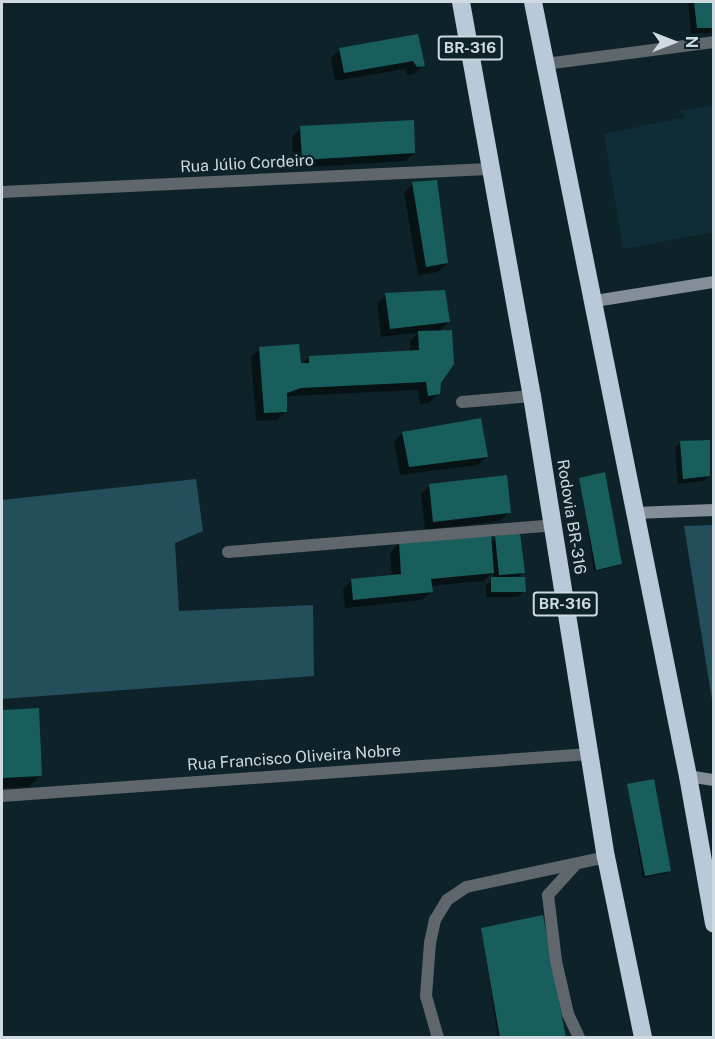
<!DOCTYPE html>
<html>
<head>
<meta charset="utf-8">
<style>
  body { margin:0 }
  #map { position:relative; width:715px; height:1039px; overflow:hidden; background:#0e2329; font-family:"Public Sans",sans-serif }
  div>[style] { position:absolute }
  .built>* { inset:0; background:#0f2d37 }
  .green>* { inset:0; background:#244e5c }
  .shadow>* { inset:0; background:#0007 }
  .building>* { inset:0; background:#185e5d }
  .lane>* { height:12px; margin:-6px; padding:0 6px; transform-origin:6px; border-radius:6px; background:#5f666c }
  .street>* { height:12px; margin:-6px; padding:0 6px; transform-origin:6px; border-radius:6px; background:#5f666c }
  .secondary>* { height:12px; margin:-6px; padding:0 6px; transform-origin:6px; border-radius:6px; background:#848e99 }
  .highway>* { height:18px; margin:-9px; padding:0 9px; transform-origin:9px; border-radius:9px; background:#b9c9da }
  span { translate:-50% -50%; white-space:nowrap; text-align:center; line-height:1.15; -webkit-text-stroke:4.5px #0e2329; paint-order:stroke }
  .shield-label span { padding:2px 4px; background:#0e2329; border:2px solid; border-radius:4px; -webkit-text-stroke-width:0 }
  .shield-label { font-size:15px; color:#cedadf; font-weight:700 }
  .street-label { font-size:16px; color:#cedadf }
  .frame { position:absolute; inset:0; border:3px solid #cedadf; pointer-events:none }
  .north { position:absolute; left:643px; top:12px; width:60px; height:60px; -webkit-text-stroke:4px #0e2329; paint-order:stroke; rotate:90deg; font-size:16px; font-weight:700; line-height:24px; text-align:center; color:#cedadf }
  .north::after { content:''; display:block; margin:auto; width:21px; height:27px; background:#cedadf; clip-path:polygon(50% 0,100% 100%,50% 72%,0 100%) }
</style>
</head>
<body>
<div id="map">
  <div class="built">
    <i style="clip-path:polygon(713px 105px,713px 232px,623px 249px,604px 134px,686px 117px,679px 111px)"></i>
  </div>
  <div class="green">
    <i style="clip-path:polygon(196px 479px,203px 531px,175px 543px,179px 611px,313px 605px,314px 676px,2px 699px,2px 500px)"></i>
    <i style="clip-path:polygon(713px 525px,714px 525px,713px 706px,684px 526px)"></i>
  </div>
  <div class="shadow">
    <i style="clip-path:polygon(688px 2px,714px 2px,711px 33px,691px 34px)"></i>
    <i style="clip-path:polygon(417px 35px,423px 65px,414px 74px,408px 75px,404px 69px,335px 81px,331px 58px,340px 49px)"></i>
    <i style="clip-path:polygon(301px 128px,414px 153px,405px 161px,294px 168px,292px 137px)"></i>
    <i style="clip-path:polygon(413px 184px,447px 263px,438px 272px,418px 275px,404px 192px)"></i>
    <i style="clip-path:polygon(386px 295px,449px 322px,439px 332px,438px 394px,429px 403px,420px 404px,418px 390px,291px 396px,286px 398px,286px 411px,277px 420px,256px 421px,251px 357px,260px 348px,300px 367px,309px 357px,410px 352px,410px 341px,418px 333px,381px 337px,377px 303px)"></i>
    <i style="clip-path:polygon(402px 433px,487px 457px,478px 465px,400px 475px,394px 442px)"></i>
    <i style="clip-path:polygon(681px 442px,709px 476px,703px 481px,678px 484px,675px 448px)"></i>
    <i style="clip-path:polygon(580px 479px,621px 564px,618px 566px,594px 571px)"></i>
    <i style="clip-path:polygon(430px 485px,509px 512px,500px 521px,425px 530px,421px 494px)"></i>
    <i style="clip-path:polygon(496px 538px,523px 572px,516px 579px,524px 591px,518px 597px,486px 597px,486px 585px,494px 579px,493px 572px,484px 581px,431px 586px,431px 592px,422px 600px,345px 608px,343px 589px,352px 580px,392px 577px,390px 553px,399px 544px,490px 543px)"></i>
    <i style="clip-path:polygon(38px 710px,41px 775px,29px 787px,2px 788px,2px 712px)"></i>
    <i style="clip-path:polygon(628px 785px,669px 870px,667px 873px,643px 878px)"></i>
    <i style="clip-path:polygon(482px 929px,564px 1038px,498px 1038px)"></i>
  </div>
  <div class="building">
    <i style="clip-path:polygon(694px 2px,714px 2px,714px 28px,697px 28px)"></i>
    <i style="clip-path:polygon(418px 34px,425px 66px,417px 67px,413px 61px,344px 73px,339px 48px)"></i>
    <i style="clip-path:polygon(414px 120px,415px 153px,302px 160px,300px 126px)"></i>
    <i style="clip-path:polygon(437px 180px,448px 263px,426px 267px,412px 182px)"></i>
    <i style="clip-path:polygon(445px 290px,450px 322px,390px 329px,385px 293px)"></i>
    <i style="clip-path:polygon(452px 330px,454px 364px,441px 383px,440px 394px,428px 396px,426px 382px,301px 388px,287px 393px,287px 412px,264px 413px,259px 347px,299px 344px,301px 363px,309px 363px,309px 356px,419px 350px,418px 331px)"></i>
    <i style="clip-path:polygon(481px 418px,488px 457px,409px 467px,402px 432px)"></i>
    <i style="clip-path:polygon(710px 440px,710px 476px,683px 479px,680px 441px)"></i>
    <i style="clip-path:polygon(605px 472px,622px 564px,596px 570px,579px 478px)"></i>
    <i style="clip-path:polygon(507px 475px,511px 513px,433px 522px,429px 484px)"></i>
    <i style="clip-path:polygon(520px 533px,525px 573px,499px 575px,495px 536px)"></i>
    <i style="clip-path:polygon(491px 534px,494px 573px,431px 579px,433px 592px,353px 600px,351px 579px,401px 574px,399px 543px)"></i>
    <i style="clip-path:polygon(491px 577px,525px 577px,526px 592px,491px 592px)"></i>
    <i style="clip-path:polygon(39px 708px,42px 776px,2px 778px,2px 710px)"></i>
    <i style="clip-path:polygon(654px 779px,671px 871px,645px 876px,627px 784px)"></i>
    <i style="clip-path:polygon(543px 915px,566px 1038px,500px 1038px,481px 928px)"></i>
  </div>
  <div class="lane">
    <i style="left:228px;top:552px;width:326px;rotate:-4.7deg"></i>
    <i style="left:576px;top:864px;width:42px;rotate:132.1deg"></i>
    <i style="left:548px;top:895px;width:66px;rotate:83.1deg"></i>
    <i style="left:556px;top:961px;width:54px;rotate:77.2deg"></i>
    <i style="left:568px;top:1014px;width:26px;rotate:65deg"></i>
    <i style="left:438px;top:1038px;width:44px;rotate:-105.9deg"></i>
    <i style="left:426px;top:996px;width:53px;rotate:-85.7deg"></i>
    <i style="left:430px;top:943px;width:24px;rotate:-78deg"></i>
    <i style="left:435px;top:920px;width:23px;rotate:-59deg"></i>
    <i style="left:447px;top:900px;width:23px;rotate:-34deg"></i>
    <i style="left:466px;top:887px;width:143px;rotate:-12.1deg"></i>
  </div>
  <div class="street">
    <i style="left:545px;top:64px;width:170px;rotate:-7.4deg"></i>
    <i style="left:2px;top:192px;width:492px;rotate:-2.7deg"></i>
    <i style="left:462px;top:402px;width:70px;rotate:-4.9deg"></i>
    <i style="left:2px;top:796px;width:589px;rotate:-4.09deg"></i>
  </div>
  <div class="secondary">
    <i style="left:595px;top:301px;width:121px;rotate:-9.1deg"></i>
    <i style="left:634px;top:513px;width:80px;rotate:-2.1deg"></i>
    <i style="left:688px;top:776px;width:26px;rotate:9deg"></i>
  </div>
  <div class="highway">
    <i style="left:461px;top:2px;width:400px;rotate:79.8deg"></i>
    <i style="left:532px;top:396px;width:467px;rotate:80.9deg"></i>
    <i style="left:606px;top:857px;width:185px;rotate:78.4deg"></i>
    <i style="left:533px;top:2px;width:789px;rotate:78.68deg"></i>
    <i style="left:688px;top:776px;width:150px;rotate:80deg"></i>
  </div>
  <div class="shield-label">
    <span style="left:470px;top:48px">BR-316</span>
    <span style="left:565px;top:604px">BR-316</span>
  </div>
  <div class="street-label">
    <span style="left:247px;top:164px;rotate:-3deg">Rua Júlio Cordeiro</span>
    <span style="left:571px;top:517px;rotate:81deg">Rodovia BR-316</span>
    <span style="left:294px;top:758px;rotate:-4deg">Rua Francisco Oliveira Nobre</span>
  </div>
  <div class="frame"></div>
  <div class="north">N</div>
</div>
</body>
</html>
